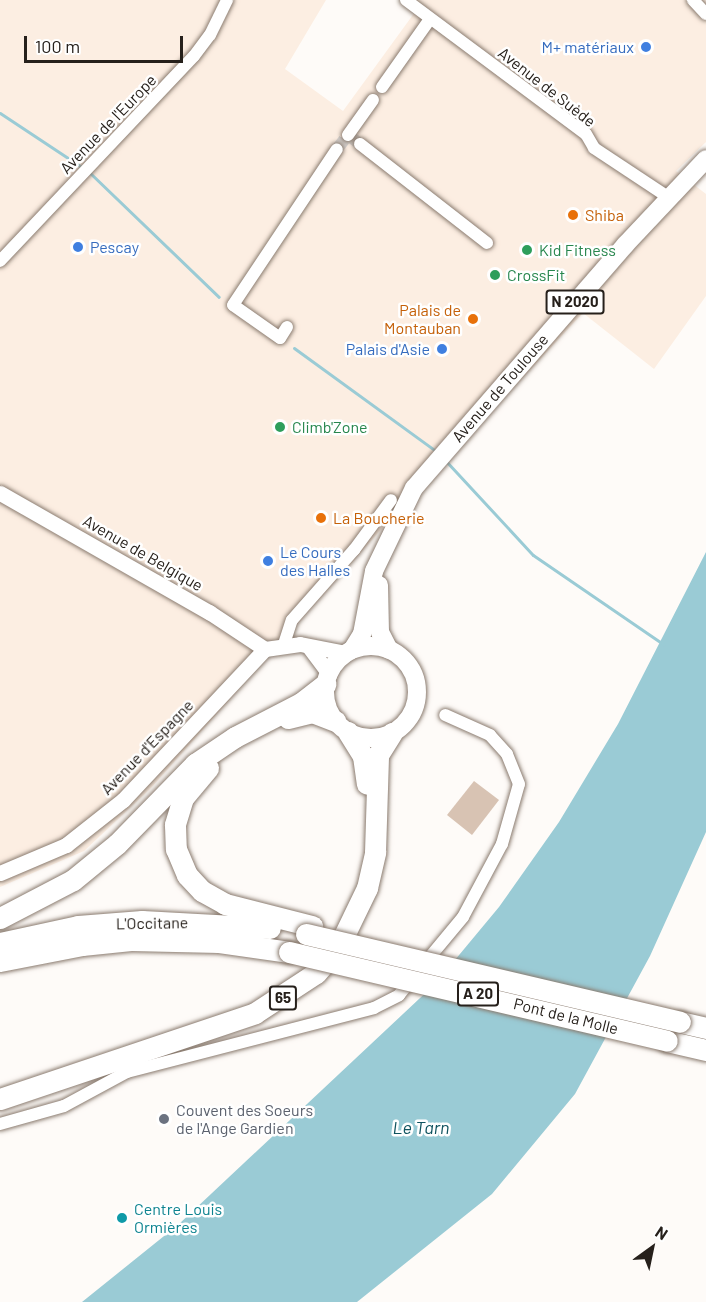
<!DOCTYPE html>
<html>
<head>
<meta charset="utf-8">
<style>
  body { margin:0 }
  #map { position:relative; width:706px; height:1302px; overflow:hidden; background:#fefbf8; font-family:Barlow,sans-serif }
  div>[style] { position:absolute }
  .built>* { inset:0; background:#fceee2 }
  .green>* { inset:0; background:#d8c3b3 }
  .water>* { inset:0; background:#9acbd5 }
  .stream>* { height:3px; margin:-1.5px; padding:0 1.5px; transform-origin:1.5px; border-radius:1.5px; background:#9acbd5 }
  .minor-tunnel>* { height:12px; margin-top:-6px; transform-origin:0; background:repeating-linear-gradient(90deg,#d3cfcc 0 12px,transparent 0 18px) }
  .roads { filter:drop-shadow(0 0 2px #8a7b6f) drop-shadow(0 0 2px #8a7b6f) }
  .minor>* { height:12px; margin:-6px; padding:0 6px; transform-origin:6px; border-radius:6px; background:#fff }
  .tertiary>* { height:15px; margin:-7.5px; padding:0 7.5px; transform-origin:7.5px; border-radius:7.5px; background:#fff }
  .primary>* { height:18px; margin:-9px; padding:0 9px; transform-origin:9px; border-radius:9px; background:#fff }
  .primary>.ring { margin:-9px; padding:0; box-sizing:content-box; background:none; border:18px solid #fff; border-radius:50% }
  .motorway>* { height:21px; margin:-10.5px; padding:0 10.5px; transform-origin:10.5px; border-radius:10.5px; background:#fff }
  .bridges { filter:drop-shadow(0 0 2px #8a7b6f) drop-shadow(0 0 2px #8a7b6f) }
  .motorway-bridge>* { height:21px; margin:-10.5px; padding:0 10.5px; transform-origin:10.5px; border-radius:10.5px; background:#fff }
  .dots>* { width:16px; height:16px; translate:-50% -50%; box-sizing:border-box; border:3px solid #fff; border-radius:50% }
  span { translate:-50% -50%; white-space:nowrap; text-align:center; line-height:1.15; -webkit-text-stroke:5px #fff; paint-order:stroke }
  .shield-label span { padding:2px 4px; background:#fff; border:2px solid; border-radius:4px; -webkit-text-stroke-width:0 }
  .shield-label { font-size:15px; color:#26201b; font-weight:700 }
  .shop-label { font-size:16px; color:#366cbe }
  .right { translate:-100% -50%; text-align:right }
  .left { translate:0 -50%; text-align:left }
  .street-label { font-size:16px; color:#26201b }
  .food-label { font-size:16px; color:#c56008 }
  .leisure-label { font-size:16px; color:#27864d }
  .worship-label { font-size:16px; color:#5b616d }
  .culture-label { font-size:16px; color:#0d838f }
  .water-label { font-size:18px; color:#0f535f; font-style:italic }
  .north { position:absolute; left:622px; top:1218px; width:60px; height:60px; -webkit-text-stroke:4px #fff; paint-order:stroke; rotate:33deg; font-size:16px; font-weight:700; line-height:24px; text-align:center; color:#26201b }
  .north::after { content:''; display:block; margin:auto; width:21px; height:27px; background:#26201b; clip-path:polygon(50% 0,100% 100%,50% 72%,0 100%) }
  .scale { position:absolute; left:24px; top:36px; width:159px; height:27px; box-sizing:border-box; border:3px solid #26201b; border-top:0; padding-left:8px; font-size:18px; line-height:21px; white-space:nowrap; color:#26201b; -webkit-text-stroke:4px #fff; paint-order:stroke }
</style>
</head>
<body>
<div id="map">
  <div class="built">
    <i style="clip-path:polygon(0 0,326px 0,285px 69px,343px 111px,415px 12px,400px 0,706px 0,706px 142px,676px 171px,706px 194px,706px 296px,654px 369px,583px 313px,378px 533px,150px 789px,84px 851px,0 887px)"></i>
  </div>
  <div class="green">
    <i style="clip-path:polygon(474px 781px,499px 800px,472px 835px,447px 815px)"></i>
  </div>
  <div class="water">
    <i style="clip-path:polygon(706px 552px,706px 832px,650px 956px,575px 1094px,492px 1194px,357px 1302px,82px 1302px,179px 1224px,435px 984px,499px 907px,559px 822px,618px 724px)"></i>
  </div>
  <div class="stream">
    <i style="left:0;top:113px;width:100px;rotate:33.5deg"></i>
    <i style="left:89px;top:172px;width:180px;rotate:43.9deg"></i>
    <i style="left:294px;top:348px;width:175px;rotate:36deg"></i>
    <i style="left:445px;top:460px;width:129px;rotate:47.2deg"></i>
    <i style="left:533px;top:555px;width:158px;rotate:34.4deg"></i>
  </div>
  <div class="minor-tunnel">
    <i style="left:337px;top:149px;width:18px;rotate:-52deg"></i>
    <i style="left:348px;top:135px;width:15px;rotate:37deg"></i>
  </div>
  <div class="roads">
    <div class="minor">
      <i style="left:406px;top:0;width:224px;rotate:36.7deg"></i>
      <i style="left:586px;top:134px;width:16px;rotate:60deg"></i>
      <i style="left:594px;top:148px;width:89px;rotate:33.5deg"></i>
      <i style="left:693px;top:0;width:19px;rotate:47deg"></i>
      <i style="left:382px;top:87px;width:83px;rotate:-54.8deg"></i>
      <i style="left:348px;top:135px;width:43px;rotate:-54.5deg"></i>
      <i style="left:360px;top:144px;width:161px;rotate:37.9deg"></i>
      <i style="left:0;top:261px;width:282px;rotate:-46.6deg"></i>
      <i style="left:194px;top:56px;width:26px;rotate:-53deg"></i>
      <i style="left:210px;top:35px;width:39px;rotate:-64deg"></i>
      <i style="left:287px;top:327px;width:13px;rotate:122deg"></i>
      <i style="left:280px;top:338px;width:57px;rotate:-144.9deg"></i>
      <i style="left:233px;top:305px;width:187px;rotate:-56.3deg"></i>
      <i style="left:284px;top:644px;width:25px;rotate:-72deg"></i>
      <i style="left:292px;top:620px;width:94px;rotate:-48.5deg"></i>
      <i style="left:354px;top:550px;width:62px;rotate:-53.5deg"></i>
      <i style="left:424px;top:964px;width:61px;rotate:-50.3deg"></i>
      <i style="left:463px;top:917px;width:83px;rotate:-61.9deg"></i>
      <i style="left:502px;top:844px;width:62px;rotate:-74.2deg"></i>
      <i style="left:519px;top:784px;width:32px;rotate:-112deg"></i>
      <i style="left:507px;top:754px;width:25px;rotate:-132deg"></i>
      <i style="left:490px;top:735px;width:49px;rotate:-156deg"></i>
      <i style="left:0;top:1124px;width:66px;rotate:-15.7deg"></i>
      <i style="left:64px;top:1106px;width:72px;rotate:-28.4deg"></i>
      <i style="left:127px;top:1072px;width:255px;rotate:-14.5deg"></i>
      <i style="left:374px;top:1008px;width:28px;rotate:-27deg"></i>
      <i style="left:399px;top:995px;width:22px;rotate:-51deg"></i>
    </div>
    <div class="tertiary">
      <i style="left:0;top:493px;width:241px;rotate:29.7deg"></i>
      <i style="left:209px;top:612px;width:67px;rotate:33.5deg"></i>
      <i style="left:309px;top:647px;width:34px;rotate:53deg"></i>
      <i style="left:0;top:873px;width:72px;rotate:-23deg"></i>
      <i style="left:66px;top:845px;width:73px;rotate:-38.3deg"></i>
      <i style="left:123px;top:800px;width:207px;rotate:-46.8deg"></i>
      <i style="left:265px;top:649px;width:35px;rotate:-8deg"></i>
      <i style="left:300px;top:644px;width:47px;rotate:11.1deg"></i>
    </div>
    <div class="primary">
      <i style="left:379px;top:585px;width:47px;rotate:88.8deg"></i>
      <i style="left:380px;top:632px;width:20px;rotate:63deg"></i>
      <i class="ring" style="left:325px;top:646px;width:74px;height:74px"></i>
      <i style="left:352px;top:650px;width:19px;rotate:-58deg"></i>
      <i style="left:362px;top:634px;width:64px;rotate:-79.2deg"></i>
      <i style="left:374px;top:571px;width:92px;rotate:-64.3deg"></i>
      <i style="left:414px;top:488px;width:322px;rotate:-49deg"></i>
      <i style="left:625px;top:245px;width:118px;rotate:-46.7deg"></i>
    </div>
    <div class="motorway">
      <i style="left:288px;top:718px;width:25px;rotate:-14deg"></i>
      <i style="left:312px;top:712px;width:25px;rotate:21deg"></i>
      <i style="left:348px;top:732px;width:28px;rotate:58deg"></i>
      <i style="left:363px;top:756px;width:28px;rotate:82deg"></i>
      <i style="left:208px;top:768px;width:39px;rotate:130deg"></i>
      <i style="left:183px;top:798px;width:28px;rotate:107deg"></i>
      <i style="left:175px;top:825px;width:24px;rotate:88deg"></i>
      <i style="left:176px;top:849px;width:28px;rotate:67deg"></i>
      <i style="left:187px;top:875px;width:22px;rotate:47deg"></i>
      <i style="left:202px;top:891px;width:26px;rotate:29deg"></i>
      <i style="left:225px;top:904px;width:90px;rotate:14.2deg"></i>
      <i style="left:0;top:918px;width:82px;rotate:-27.5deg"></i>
      <i style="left:73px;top:880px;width:57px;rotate:-39.3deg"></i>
      <i style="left:117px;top:844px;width:112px;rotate:-45.7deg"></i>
      <i style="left:195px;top:764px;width:48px;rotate:-34deg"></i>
      <i style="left:235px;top:737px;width:74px;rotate:-27.3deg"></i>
      <i style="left:301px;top:703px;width:31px;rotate:-38deg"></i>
      <i style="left:0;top:943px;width:80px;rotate:-12.3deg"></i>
      <i style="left:78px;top:926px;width:64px;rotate:-4.5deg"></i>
      <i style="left:142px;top:921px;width:128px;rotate:3.1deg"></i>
      <i style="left:0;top:961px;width:84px;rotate:-11deg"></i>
      <i style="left:82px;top:945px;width:49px;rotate:-5.8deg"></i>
      <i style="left:131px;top:940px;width:88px;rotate:1.3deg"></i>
      <i style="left:219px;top:942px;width:71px;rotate:8.1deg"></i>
      <i style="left:680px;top:1022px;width:27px;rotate:13deg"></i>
      <i style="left:667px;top:1041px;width:40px;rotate:13deg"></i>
      <i style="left:0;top:1099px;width:269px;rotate:-18.6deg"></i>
      <i style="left:255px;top:1013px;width:73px;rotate:-33.3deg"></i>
      <i style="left:316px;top:973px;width:33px;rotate:-49deg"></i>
      <i style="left:338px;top:948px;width:67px;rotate:-64.2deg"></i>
      <i style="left:367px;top:888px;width:37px;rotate:-77deg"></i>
      <i style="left:375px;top:852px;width:97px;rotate:-88.2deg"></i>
      <i style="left:378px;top:755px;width:26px;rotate:-58deg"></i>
    </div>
  </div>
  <div class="bridges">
    <div class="motorway-bridge">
      <i style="left:306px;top:934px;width:384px;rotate:13.2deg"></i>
      <i style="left:289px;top:952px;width:388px;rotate:13.2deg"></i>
    </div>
  </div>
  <div class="dots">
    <i style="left:646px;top:47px;background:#3f7fe0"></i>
    <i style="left:573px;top:215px;background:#e8710a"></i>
    <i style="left:78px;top:247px;background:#3f7fe0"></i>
    <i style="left:527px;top:250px;background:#2e9e5b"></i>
    <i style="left:495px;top:275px;background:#2e9e5b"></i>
    <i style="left:473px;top:319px;background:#e8710a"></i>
    <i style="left:442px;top:349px;background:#3f7fe0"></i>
    <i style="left:280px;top:427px;background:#2e9e5b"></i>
    <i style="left:321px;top:518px;background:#e8710a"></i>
    <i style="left:268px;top:561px;background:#3f7fe0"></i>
    <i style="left:164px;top:1119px;background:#6b7280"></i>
    <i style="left:122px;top:1218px;background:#0f9aa8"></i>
  </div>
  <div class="shield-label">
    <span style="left:575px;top:302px">N 2020</span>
    <span style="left:478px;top:994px">A 20</span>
    <span style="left:283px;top:998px">65</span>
  </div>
  <div class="shop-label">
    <span class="right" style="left:634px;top:47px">M+ matériaux</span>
    <span class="left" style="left:90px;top:247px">Pescay</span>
    <span class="right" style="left:430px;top:349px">Palais d'Asie</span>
    <span class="left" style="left:280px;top:561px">Le Cours<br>des Halles</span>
  </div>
  <div class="street-label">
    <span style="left:547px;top:87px;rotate:38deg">Avenue de Suède</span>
    <span style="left:108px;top:124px;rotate:-46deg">Avenue de l'Europe</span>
    <span style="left:500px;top:388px;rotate:-49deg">Avenue de Toulouse</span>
    <span style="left:143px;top:553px;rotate:30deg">Avenue de Belgique</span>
    <span style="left:147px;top:747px;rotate:-46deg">Avenue d'Espagne</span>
    <span style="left:152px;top:923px;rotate:-1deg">L'Occitane</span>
    <span style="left:566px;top:1016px;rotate:14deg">Pont de la Molle</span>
  </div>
  <div class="food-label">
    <span class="left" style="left:585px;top:215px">Shiba</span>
    <span class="right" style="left:461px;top:319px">Palais de<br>Montauban</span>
    <span class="left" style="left:333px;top:518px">La Boucherie</span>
  </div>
  <div class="leisure-label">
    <span class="left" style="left:539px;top:250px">Kid Fitness</span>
    <span class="left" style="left:507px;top:275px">CrossFit</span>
    <span class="left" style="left:292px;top:427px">Climb'Zone</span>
  </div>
  <div class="worship-label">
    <span class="left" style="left:176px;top:1119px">Couvent des Soeurs<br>de l'Ange Gardien</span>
  </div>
  <div class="culture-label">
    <span class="left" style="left:134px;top:1218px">Centre Louis<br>Ormières</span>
  </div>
  <div class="water-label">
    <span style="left:421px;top:1127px">Le Tarn</span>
  </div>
  <div class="north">N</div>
  <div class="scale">100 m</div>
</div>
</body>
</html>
